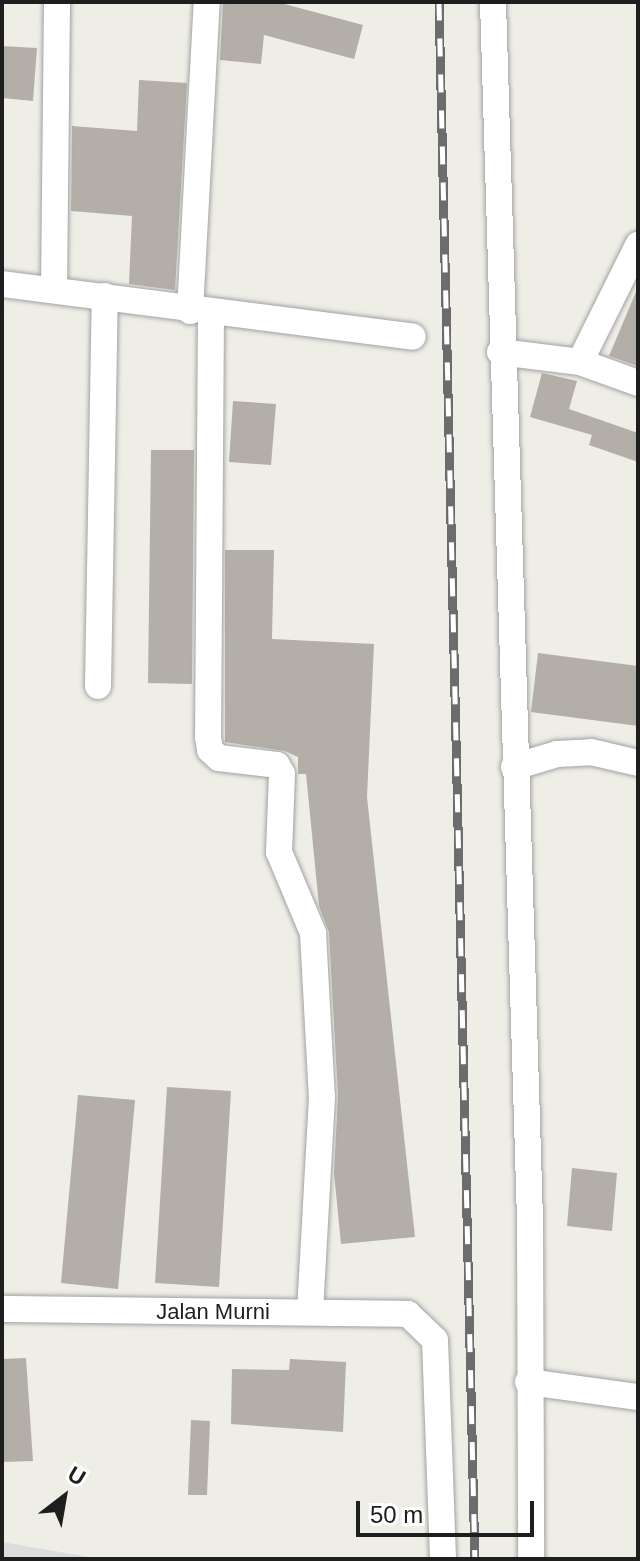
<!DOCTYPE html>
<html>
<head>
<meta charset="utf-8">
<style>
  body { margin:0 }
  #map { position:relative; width:640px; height:1561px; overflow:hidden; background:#eeede6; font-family:Helvetica,sans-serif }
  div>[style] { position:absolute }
  .residential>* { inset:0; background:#dcdcdb }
  .building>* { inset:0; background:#b3afa8 }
  .roads { filter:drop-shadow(0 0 2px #a2a2a2) drop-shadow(0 0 2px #a2a2a2) }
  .minor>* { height:26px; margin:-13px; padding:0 13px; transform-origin:13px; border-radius:13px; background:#fff }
  .rail>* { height:9px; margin-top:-4.5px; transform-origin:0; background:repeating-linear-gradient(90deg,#fff 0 18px,#6c6c6c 0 36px); box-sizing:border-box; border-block:2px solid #6c6c6c }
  span { translate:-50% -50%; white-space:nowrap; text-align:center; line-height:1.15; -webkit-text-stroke:8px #fff; paint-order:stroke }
  .street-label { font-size:22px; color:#1e1e1e }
  .frame { position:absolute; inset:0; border:4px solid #1e1e1e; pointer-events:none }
  .north { position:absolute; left:24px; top:1457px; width:80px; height:80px; -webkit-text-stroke:6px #fff; paint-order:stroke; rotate:31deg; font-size:22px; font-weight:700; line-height:32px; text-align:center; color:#1e1e1e }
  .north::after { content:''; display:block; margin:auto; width:28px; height:36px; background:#1e1e1e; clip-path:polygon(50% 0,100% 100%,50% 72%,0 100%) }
  .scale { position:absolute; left:356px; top:1501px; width:178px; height:36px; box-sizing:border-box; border:4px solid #1e1e1e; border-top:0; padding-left:10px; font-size:24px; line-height:28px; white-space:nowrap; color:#1e1e1e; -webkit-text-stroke:6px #fff; paint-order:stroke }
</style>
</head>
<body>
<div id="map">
  <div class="residential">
    <i style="clip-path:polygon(2px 1542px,101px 1559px,2px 1559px)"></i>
  </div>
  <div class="building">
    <i style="clip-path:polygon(223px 2px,277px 2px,363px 25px,354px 59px,264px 35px,261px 64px,220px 60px)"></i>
    <i style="clip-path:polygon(2px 46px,37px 48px,33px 101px,2px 98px)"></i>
    <i style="clip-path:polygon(139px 80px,187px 83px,175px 290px,129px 284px,132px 216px,71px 211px,72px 126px,137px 131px)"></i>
    <i style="clip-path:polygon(638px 287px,638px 366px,609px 356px)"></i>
    <i style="clip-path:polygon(542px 373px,577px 381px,569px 409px,638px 433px,638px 462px,589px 445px,592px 435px,530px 417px)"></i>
    <i style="clip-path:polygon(233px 401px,276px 404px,271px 465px,229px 462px)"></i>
    <i style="clip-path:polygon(151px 450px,194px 450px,192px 684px,148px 683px)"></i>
    <i style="clip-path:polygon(225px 550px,274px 550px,272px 639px,374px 644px,367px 797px,415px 1237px,341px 1244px,334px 1173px,338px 1096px,329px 932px,319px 906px,306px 774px,298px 774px,298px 757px,285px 751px,225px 742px)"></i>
    <i style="clip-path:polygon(538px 653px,638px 666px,638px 726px,531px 712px)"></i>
    <i style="clip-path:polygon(167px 1087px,231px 1091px,219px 1287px,155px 1283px)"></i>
    <i style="clip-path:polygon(78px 1095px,135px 1100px,118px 1289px,61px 1283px)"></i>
    <i style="clip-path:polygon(572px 1168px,617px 1173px,612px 1231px,567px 1226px)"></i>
    <i style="clip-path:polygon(26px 1358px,33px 1461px,2px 1462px,2px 1359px)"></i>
    <i style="clip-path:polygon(290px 1359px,346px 1362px,343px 1432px,231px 1424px,232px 1369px,289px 1370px)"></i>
    <i style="clip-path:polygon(191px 1420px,210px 1421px,207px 1495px,188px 1495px)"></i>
  </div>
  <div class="roads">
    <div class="minor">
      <i style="left:493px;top:2px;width:1220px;rotate:88.26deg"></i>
      <i style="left:530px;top:1221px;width:338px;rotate:89.8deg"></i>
      <i style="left:2px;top:284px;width:414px;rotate:7.3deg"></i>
      <i style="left:54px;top:290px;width:288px;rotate:-89.4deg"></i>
      <i style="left:190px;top:311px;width:309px;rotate:-86.9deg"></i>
      <i style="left:211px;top:313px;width:424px;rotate:90.4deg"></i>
      <i style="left:208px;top:737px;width:13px;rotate:81deg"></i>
      <i style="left:210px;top:750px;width:12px;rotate:42deg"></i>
      <i style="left:219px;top:758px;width:58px;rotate:6.9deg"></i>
      <i style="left:277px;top:765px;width:10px;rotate:61deg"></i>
      <i style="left:282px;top:774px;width:78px;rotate:92.2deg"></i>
      <i style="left:279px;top:852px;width:88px;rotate:67.2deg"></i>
      <i style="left:313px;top:933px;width:164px;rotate:86.9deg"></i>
      <i style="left:322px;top:1097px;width:214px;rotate:93.2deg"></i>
      <i style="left:500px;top:352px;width:81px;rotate:7.1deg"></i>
      <i style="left:580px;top:362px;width:62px;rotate:19.9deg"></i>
      <i style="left:580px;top:362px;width:131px;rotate:-63.6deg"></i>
      <i style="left:98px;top:686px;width:390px;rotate:-89deg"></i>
      <i style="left:514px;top:767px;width:45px;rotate:-16.8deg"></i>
      <i style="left:557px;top:754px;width:34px;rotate:-3deg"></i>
      <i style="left:591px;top:752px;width:48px;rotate:13.2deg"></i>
      <i style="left:2px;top:1309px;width:406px;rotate:0.7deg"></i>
      <i style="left:408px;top:1314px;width:37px;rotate:44deg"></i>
      <i style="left:435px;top:1340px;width:219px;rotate:87.9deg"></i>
      <i style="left:528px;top:1382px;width:111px;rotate:7.8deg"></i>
    </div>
  </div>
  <div class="rail">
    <i style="left:439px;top:2px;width:1557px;rotate:88.68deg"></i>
  </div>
  <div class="street-label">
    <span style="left:213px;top:1312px">Jalan Murni</span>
  </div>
  <div class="frame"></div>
  <div class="north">U</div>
  <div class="scale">50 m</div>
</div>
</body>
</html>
